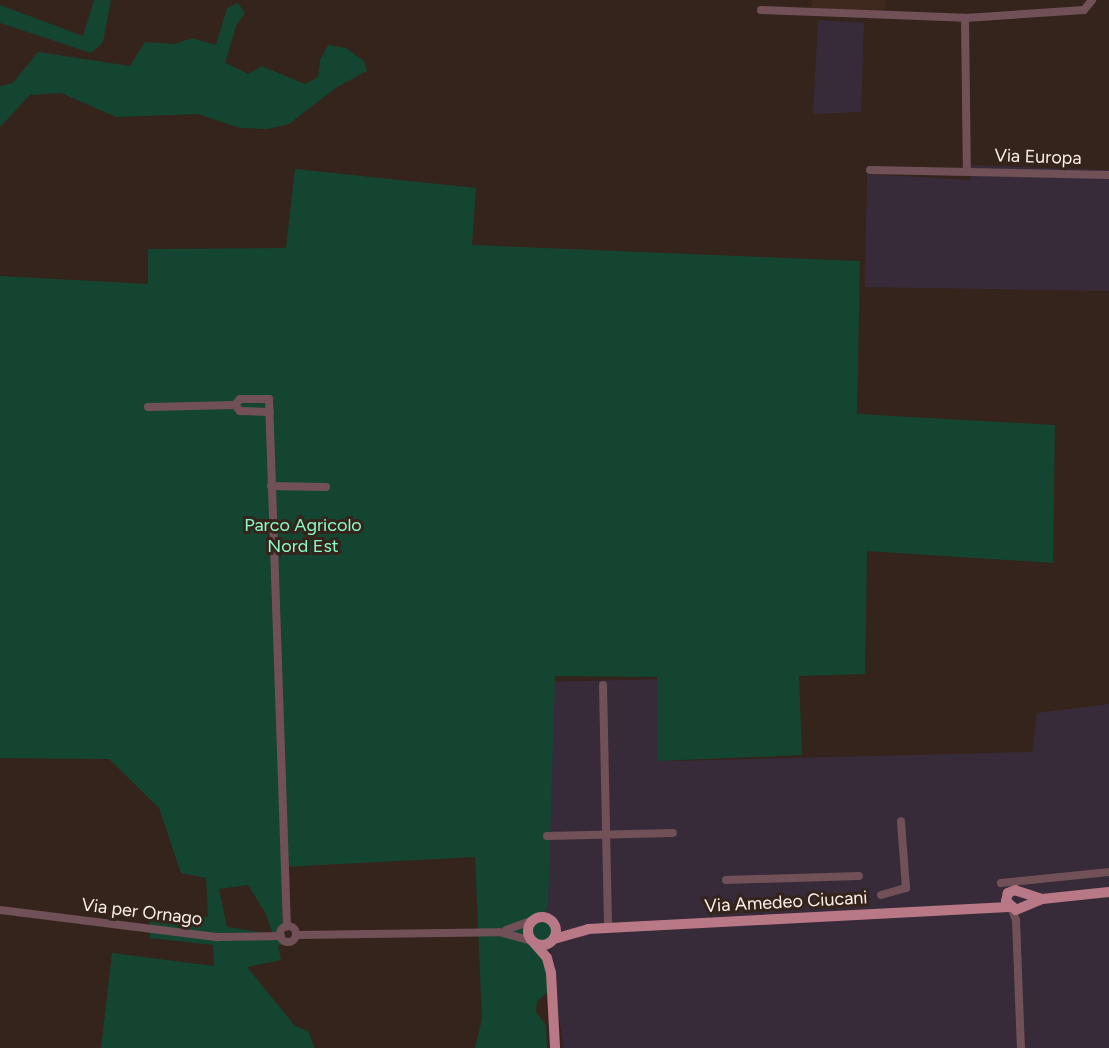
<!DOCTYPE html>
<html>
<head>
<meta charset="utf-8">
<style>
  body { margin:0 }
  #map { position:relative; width:1109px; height:1048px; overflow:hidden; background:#34241c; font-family:Figtree,sans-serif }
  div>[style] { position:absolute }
  .built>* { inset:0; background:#3f281d }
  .industrial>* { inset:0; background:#372b39 }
  .green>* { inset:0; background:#144531 }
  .minor>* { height:8px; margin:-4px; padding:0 4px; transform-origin:4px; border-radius:4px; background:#715157 }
  .minor>.ring { margin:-4px; padding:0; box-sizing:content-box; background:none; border:8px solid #715157; border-radius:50% }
  .major>* { height:10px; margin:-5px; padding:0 5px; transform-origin:5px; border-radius:5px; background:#b97886 }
  .major>.ring { margin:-5px; padding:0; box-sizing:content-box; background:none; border:10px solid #b97886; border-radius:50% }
  span { translate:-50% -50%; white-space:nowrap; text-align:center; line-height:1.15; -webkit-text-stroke:6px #34241c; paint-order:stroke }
  .street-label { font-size:18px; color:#fcf0eb }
  .park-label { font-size:18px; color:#89fcc8 }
</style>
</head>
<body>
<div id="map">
  <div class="built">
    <i style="clip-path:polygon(812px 0,886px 0,884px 12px,812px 8px)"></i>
  </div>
  <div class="industrial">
    <i style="clip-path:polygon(818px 20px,864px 23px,861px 112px,813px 114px)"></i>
    <i style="clip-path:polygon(971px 165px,1109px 170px,1109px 291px,865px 287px,867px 174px,970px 180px)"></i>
    <i style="clip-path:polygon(671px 679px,672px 761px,1032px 752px,1037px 713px,1109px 704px,1109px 1048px,563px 1048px,545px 909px,539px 682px)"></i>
  </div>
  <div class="green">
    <i style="clip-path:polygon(94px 0,111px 0,103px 42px,91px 53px,0 23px,0 5px,83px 36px)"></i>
    <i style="clip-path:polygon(238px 3px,245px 13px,236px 26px,225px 63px,249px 74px,261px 66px,305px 84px,318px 77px,320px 60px,328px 45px,346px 48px,364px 61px,367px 71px,337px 87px,289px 124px,268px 129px,240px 128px,198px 114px,116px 117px,61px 93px,30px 95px,0 127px,0 86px,13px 83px,38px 52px,130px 66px,145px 42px,175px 44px,192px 38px,216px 45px,227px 8px)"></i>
    <i style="clip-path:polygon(evenodd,295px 169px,476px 188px,472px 245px,860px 261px,857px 414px,1055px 425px,1053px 563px,867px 551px,865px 674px,799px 676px,802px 755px,657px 761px,657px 677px,555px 676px,548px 906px,540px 920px,550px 924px,552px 932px,549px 939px,547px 993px,537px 1001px,536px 1012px,546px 1025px,547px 1048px,475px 1048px,482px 1019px,475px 857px,283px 867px,282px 945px,278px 945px,281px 960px,247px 967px,295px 1026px,308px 1031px,315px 1048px,101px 1048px,112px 953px,214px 966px,213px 945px,150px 938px,150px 918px,172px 912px,208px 917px,206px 878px,181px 873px,159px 808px,109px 759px,0 758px,0 276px,148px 284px,148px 249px,286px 248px,295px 169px,248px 885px,266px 914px,273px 934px,227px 927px,219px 889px,248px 885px)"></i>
  </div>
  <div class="minor">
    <i style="left:761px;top:10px;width:204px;rotate:2.2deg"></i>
    <i style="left:965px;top:18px;width:119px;rotate:-3.8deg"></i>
    <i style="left:1084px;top:10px;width:13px;rotate:-51deg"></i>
    <i style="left:965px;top:18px;width:153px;rotate:89.3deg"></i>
    <i style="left:870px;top:170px;width:239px;rotate:1.2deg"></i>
    <i style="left:235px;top:405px;width:8px;rotate:-50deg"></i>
    <i style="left:240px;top:399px;width:29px"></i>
    <i style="left:269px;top:399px;width:528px;rotate:88.05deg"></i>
    <i style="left:148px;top:407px;width:87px;rotate:-1.3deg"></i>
    <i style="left:235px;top:405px;width:8px;rotate:50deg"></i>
    <i style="left:240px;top:411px;width:30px;rotate:2deg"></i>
    <i style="left:271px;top:486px;width:55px;rotate:1deg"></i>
    <i style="left:603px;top:685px;width:243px;rotate:88.8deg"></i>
    <i style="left:547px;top:836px;width:126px;rotate:-1.4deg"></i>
    <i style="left:726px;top:880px;width:133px;rotate:-1.7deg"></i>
    <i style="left:1001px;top:883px;width:109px;rotate:-5.8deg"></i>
    <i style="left:881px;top:895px;width:26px;rotate:-16deg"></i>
    <i style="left:906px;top:888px;width:67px;rotate:-94.3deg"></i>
    <i style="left:0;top:910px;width:220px;rotate:7.1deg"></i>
    <i style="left:218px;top:937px;width:63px;rotate:-0.9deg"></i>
    <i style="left:1012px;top:910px;width:11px;rotate:68deg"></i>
    <i style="left:1016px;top:920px;width:128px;rotate:87.8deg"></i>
    <i class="ring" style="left:280px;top:926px;width:8px;height:8px"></i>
    <i style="left:506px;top:930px;width:27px;rotate:-20deg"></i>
    <i style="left:296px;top:935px;width:203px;rotate:-0.8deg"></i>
    <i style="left:499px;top:932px;width:34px;rotate:15deg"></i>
  </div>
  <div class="major">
    <i style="left:1042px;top:899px;width:28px;rotate:-162deg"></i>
    <i style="left:1015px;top:890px;width:8px;rotate:157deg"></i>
    <i style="left:1008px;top:893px;width:8px;rotate:104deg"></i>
    <i style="left:1006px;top:901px;width:13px;rotate:42deg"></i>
    <i style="left:1016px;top:910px;width:28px;rotate:-23deg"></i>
    <i style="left:1042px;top:899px;width:67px;rotate:-6deg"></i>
    <i class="ring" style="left:528px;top:917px;width:18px;height:18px"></i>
    <i style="left:554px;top:939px;width:35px;rotate:-16deg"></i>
    <i style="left:588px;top:929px;width:421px;rotate:-3deg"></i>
    <i style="left:535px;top:944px;width:18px;rotate:49deg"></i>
    <i style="left:547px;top:958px;width:16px;rotate:75deg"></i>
    <i style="left:551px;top:973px;width:75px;rotate:86.9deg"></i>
  </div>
  <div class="street-label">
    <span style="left:1038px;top:157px;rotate:2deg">Via Europa</span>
    <span style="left:786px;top:902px;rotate:-3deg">Via Amedeo Ciucani</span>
    <span style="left:142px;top:912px;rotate:7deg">Via per Ornago</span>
  </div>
  <div class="park-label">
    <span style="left:303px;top:536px">Parco Agricolo<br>Nord Est</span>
  </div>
</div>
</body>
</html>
